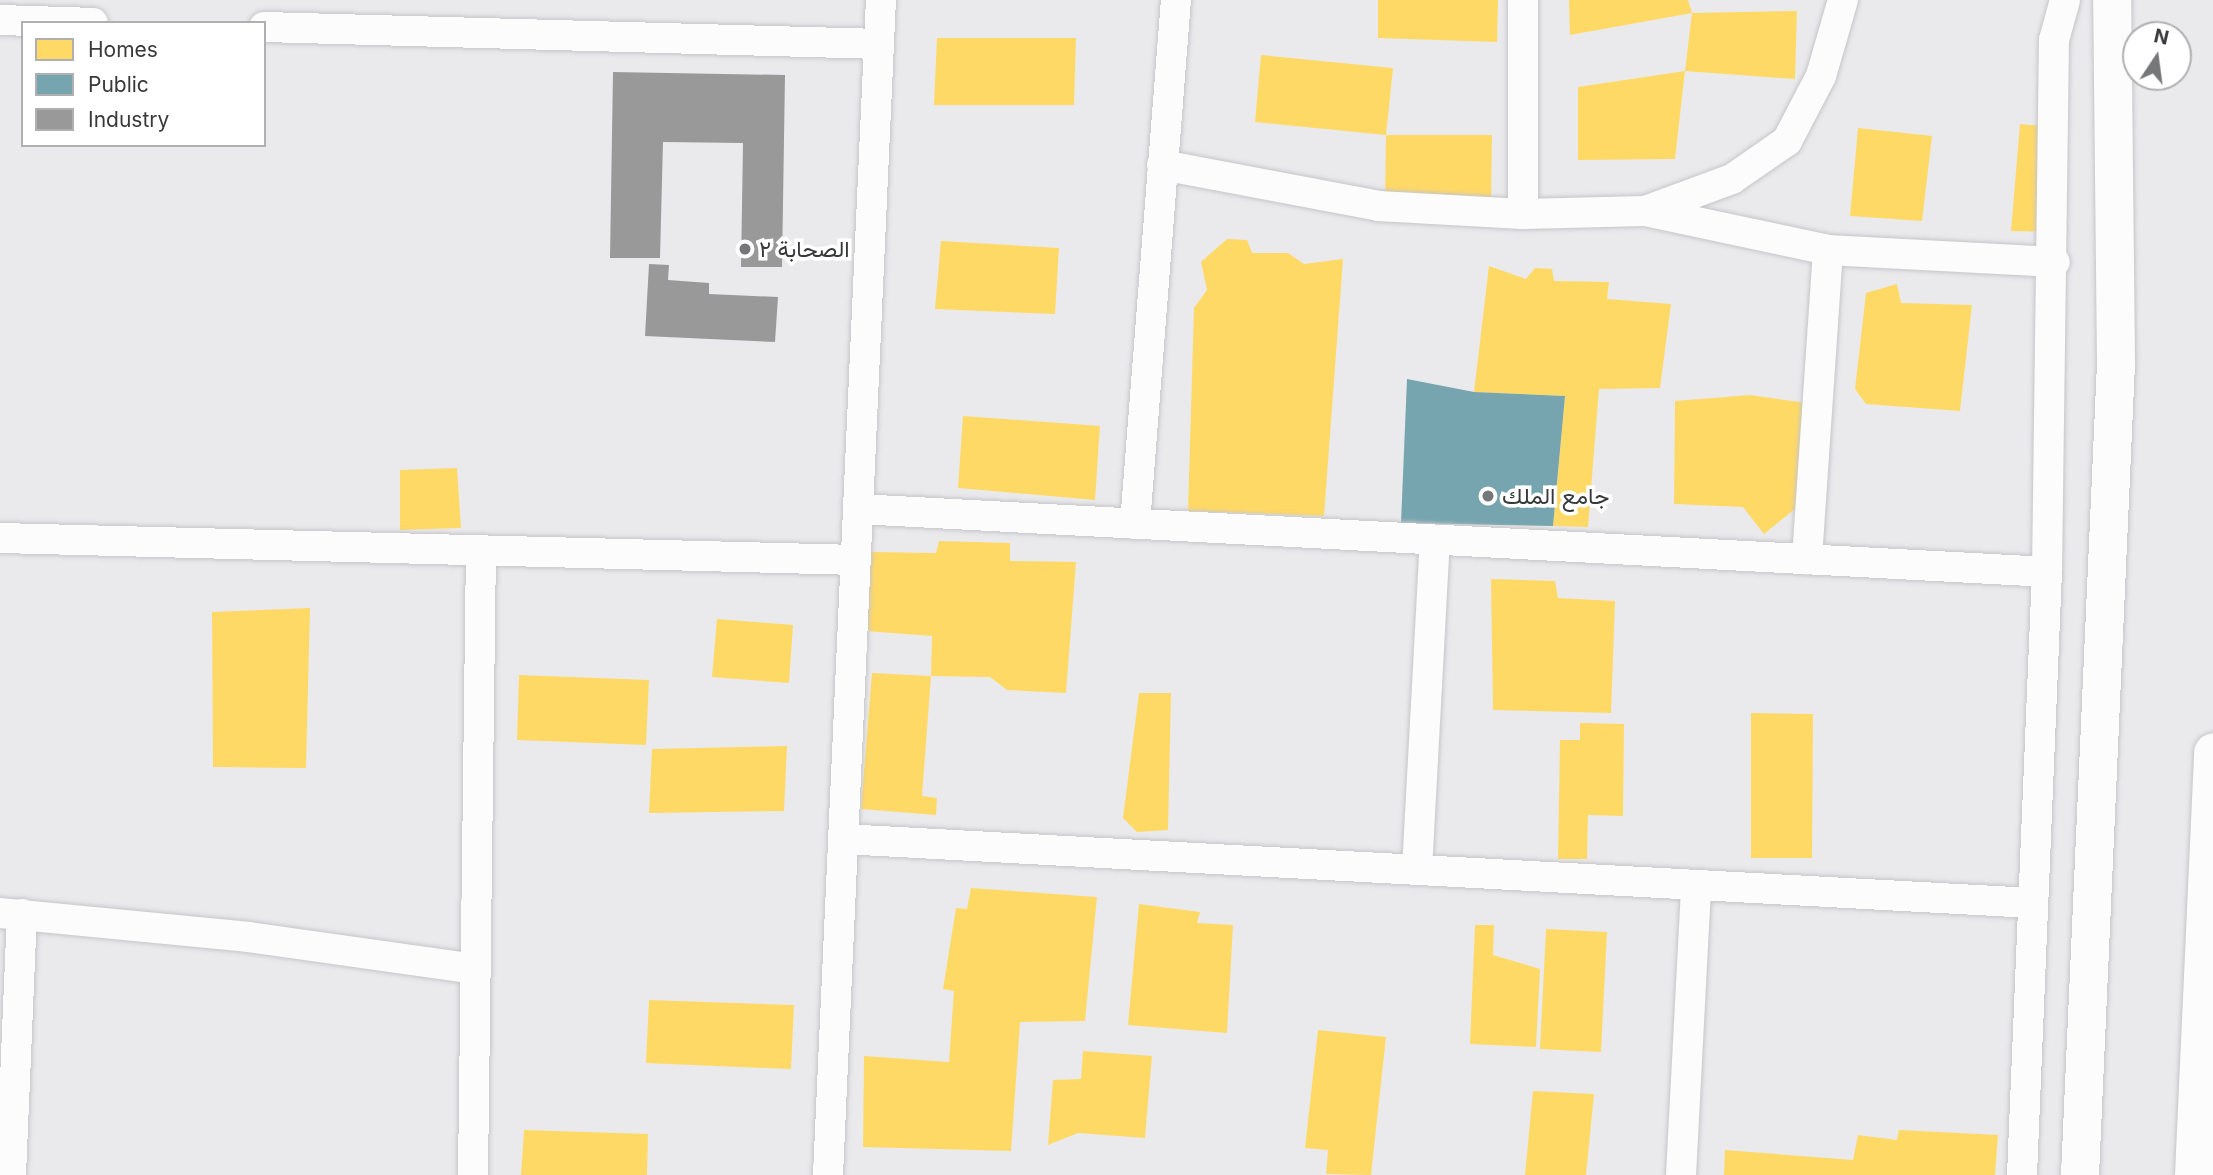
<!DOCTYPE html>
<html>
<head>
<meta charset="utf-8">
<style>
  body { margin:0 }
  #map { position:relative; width:2213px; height:1175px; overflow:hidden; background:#eaeaed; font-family:Inter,Vazirmatn,sans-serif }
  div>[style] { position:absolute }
  .homes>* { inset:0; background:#ffd966 }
  .public>* { inset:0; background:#76a5af }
  .industry>* { inset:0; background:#999 }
  .roads { filter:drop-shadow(0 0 2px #c6c6c8) drop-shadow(0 0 2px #c6c6c8) }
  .minor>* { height:30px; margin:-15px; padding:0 15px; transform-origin:15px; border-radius:15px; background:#fcfcfc }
  .secondary>* { height:38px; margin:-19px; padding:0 19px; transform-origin:19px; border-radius:19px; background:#fcfcfc }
  .dots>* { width:19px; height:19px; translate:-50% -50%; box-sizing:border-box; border:4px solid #fff; border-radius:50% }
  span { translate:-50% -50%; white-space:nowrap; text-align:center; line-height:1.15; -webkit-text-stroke:7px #fff; paint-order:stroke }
  .poi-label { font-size:23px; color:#38393a }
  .left { translate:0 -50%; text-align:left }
  .legend { position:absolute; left:21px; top:21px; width:245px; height:126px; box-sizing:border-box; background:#fff; border:2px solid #afb0b0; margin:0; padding:9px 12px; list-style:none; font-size:21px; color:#38393a }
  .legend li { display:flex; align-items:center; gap:14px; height:35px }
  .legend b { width:35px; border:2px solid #afb0b0 }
  .north { position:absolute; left:2122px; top:21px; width:70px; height:70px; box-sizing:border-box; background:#fff; border:2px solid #afb0b0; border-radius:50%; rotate:13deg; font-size:19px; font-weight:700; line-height:28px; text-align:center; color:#38393a }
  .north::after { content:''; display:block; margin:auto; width:24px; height:32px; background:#767779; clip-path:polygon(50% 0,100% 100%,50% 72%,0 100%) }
</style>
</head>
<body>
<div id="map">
  <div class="homes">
    <i style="clip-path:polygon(1378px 0,1498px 0,1497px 42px,1378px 38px)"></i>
    <i style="clip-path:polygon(1569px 0,1688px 0,1692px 13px,1570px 35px)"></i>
    <i style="clip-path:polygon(1797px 11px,1795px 79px,1685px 71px,1675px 159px,1578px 160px,1578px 87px,1685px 71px,1692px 13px)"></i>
    <i style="clip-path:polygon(937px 38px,1076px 38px,1074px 105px,934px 105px)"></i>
    <i style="clip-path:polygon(1261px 55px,1393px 68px,1386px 135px,1492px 135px,1491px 205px,1385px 204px,1386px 135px,1255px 122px)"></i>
    <i style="clip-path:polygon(2020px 124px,2054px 127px,2051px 232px,2011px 231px)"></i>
    <i style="clip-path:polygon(1858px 128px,1932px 136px,1922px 221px,1850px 216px)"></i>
    <i style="clip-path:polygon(1227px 239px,1247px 240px,1252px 253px,1288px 253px,1304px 264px,1343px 259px,1324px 516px,1188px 511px,1194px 308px,1207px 290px,1201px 262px)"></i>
    <i style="clip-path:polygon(941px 241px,1059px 248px,1055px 314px,935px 309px)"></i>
    <i style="clip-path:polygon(1489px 266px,1526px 279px,1535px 268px,1552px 269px,1554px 281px,1609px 282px,1607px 299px,1671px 304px,1660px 388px,1599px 389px,1588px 527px,1553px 526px,1565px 396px,1474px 392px)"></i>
    <i style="clip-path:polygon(1897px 284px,1901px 303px,1972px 305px,1960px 411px,1866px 404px,1855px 389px,1866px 293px)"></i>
    <i style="clip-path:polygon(1750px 395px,1806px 403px,1796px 508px,1764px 534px,1743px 507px,1674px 504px,1675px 401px)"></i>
    <i style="clip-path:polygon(963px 416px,1100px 426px,1095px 500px,958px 488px)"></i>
    <i style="clip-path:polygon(457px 468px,461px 528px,400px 530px,400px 470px)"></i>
    <i style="clip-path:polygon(939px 541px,1010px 543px,1010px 561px,1076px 562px,1066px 693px,1007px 690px,990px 677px,931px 676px,932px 636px,865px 631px,871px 552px,936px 553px)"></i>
    <i style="clip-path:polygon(1491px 579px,1555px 581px,1558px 598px,1615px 601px,1611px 713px,1493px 710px)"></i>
    <i style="clip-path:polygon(310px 608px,306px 768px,213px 767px,212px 612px)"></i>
    <i style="clip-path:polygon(717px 619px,793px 625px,789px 683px,712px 677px)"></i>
    <i style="clip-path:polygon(872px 673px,931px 676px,922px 796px,937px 798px,936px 815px,861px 809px)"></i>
    <i style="clip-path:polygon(519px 675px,649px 680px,646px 745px,517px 740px)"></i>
    <i style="clip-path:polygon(1139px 693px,1171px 693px,1168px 830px,1137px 832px,1123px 818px)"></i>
    <i style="clip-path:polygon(1751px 713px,1813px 714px,1812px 858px,1751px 858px)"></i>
    <i style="clip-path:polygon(1580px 723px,1624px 724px,1623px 816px,1588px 815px,1587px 859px,1558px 859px,1560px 740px,1580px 740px)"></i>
    <i style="clip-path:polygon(787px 746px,784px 811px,649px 813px,652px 749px)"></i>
    <i style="clip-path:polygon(971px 888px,1097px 897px,1085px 1021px,1020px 1022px,1011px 1151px,863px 1147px,864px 1056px,949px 1062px,954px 991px,943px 989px,956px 908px,967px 909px)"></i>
    <i style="clip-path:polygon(1139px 904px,1200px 912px,1197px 923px,1233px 925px,1227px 1033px,1128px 1025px)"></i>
    <i style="clip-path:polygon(1475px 925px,1494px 925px,1493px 955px,1540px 969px,1536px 1047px,1470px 1044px)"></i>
    <i style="clip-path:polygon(1546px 929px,1607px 932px,1601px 1052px,1540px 1049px)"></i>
    <i style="clip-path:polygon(649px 1000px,794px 1005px,791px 1069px,646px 1063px)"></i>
    <i style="clip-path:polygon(1318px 1030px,1386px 1037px,1371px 1175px,1326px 1174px,1328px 1150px,1305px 1148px)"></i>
    <i style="clip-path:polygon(1083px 1051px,1152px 1056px,1145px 1138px,1078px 1133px,1048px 1145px,1053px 1080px,1081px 1079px)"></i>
    <i style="clip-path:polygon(1533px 1091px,1594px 1094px,1586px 1175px,1525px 1175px)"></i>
    <i style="clip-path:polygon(524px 1130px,648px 1134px,647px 1175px,521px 1175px)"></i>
    <i style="clip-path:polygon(1899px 1130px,1998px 1135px,1995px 1175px,1724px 1175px,1725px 1150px,1853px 1160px,1858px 1135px,1897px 1140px)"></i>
  </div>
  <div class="public">
    <i style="clip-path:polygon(1407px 379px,1474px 392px,1565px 396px,1553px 526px,1401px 523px)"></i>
  </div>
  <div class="industry">
    <i style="clip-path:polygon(613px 72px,785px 75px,782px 267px,741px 267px,743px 143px,663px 142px,660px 258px,610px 258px)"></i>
    <i style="clip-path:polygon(649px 264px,669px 265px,668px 280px,709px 283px,709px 294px,778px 297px,775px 342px,645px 336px)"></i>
  </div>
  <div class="roads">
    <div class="minor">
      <i style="left:1523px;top:0;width:214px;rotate:90deg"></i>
      <i style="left:0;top:20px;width:93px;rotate:1.8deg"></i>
      <i style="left:264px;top:27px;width:615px;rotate:1.58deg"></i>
      <i style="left:1162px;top:165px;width:220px;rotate:10.7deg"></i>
      <i style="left:1378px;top:206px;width:145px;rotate:3.2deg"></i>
      <i style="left:1523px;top:214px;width:122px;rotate:-1.4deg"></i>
      <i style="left:1645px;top:211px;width:93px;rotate:-20.2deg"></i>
      <i style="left:1732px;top:179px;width:67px;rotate:-34.6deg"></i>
      <i style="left:1787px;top:141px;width:73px;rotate:-62.4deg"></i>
      <i style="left:1821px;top:76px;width:79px;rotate:-73.9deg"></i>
      <i style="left:1645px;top:211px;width:187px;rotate:12deg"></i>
      <i style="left:1828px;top:250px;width:310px;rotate:93.9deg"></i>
      <i style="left:1828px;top:250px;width:227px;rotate:3deg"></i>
      <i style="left:858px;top:509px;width:1191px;rotate:3.03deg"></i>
      <i style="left:1135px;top:524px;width:526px;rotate:-85.53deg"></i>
      <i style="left:0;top:538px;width:856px;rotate:1.47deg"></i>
      <i style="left:843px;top:839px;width:1192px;rotate:3.08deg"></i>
      <i style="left:1417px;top:870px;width:330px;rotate:-86.9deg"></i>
      <i style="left:0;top:913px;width:249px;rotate:5.5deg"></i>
      <i style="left:248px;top:937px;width:230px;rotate:8deg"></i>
      <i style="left:11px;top:1175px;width:261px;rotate:-87.6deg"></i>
      <i style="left:473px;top:1175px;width:625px;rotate:-89.27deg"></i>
      <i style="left:828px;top:1175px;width:1176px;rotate:-87.42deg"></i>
      <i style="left:1681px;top:1175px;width:290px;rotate:-87deg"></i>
      <i style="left:2022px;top:1175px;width:604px;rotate:-87.63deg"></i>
      <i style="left:2047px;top:572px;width:532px;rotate:-89.25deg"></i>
      <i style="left:2054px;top:40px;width:41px;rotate:-74.6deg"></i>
    </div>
    <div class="secondary">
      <i style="left:2080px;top:1175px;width:813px;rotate:-87.46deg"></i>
      <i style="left:2116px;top:363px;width:363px;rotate:-90.6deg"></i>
      <i style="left:2194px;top:1175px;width:423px;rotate:-87.4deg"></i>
    </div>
  </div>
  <div class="dots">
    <i style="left:745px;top:249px;background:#767779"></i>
    <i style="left:1488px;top:496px;background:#767779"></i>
  </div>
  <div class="poi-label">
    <span class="left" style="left:759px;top:249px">الصحابة ٢</span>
    <span class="left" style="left:1502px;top:496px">جامع الملك</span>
  </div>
  <ul class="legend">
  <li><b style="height:19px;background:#ffd966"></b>Homes</li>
  <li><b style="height:19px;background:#76a5af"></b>Public</li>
  <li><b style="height:19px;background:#999"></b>Industry</li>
  </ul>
  <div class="north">N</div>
</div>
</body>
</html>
